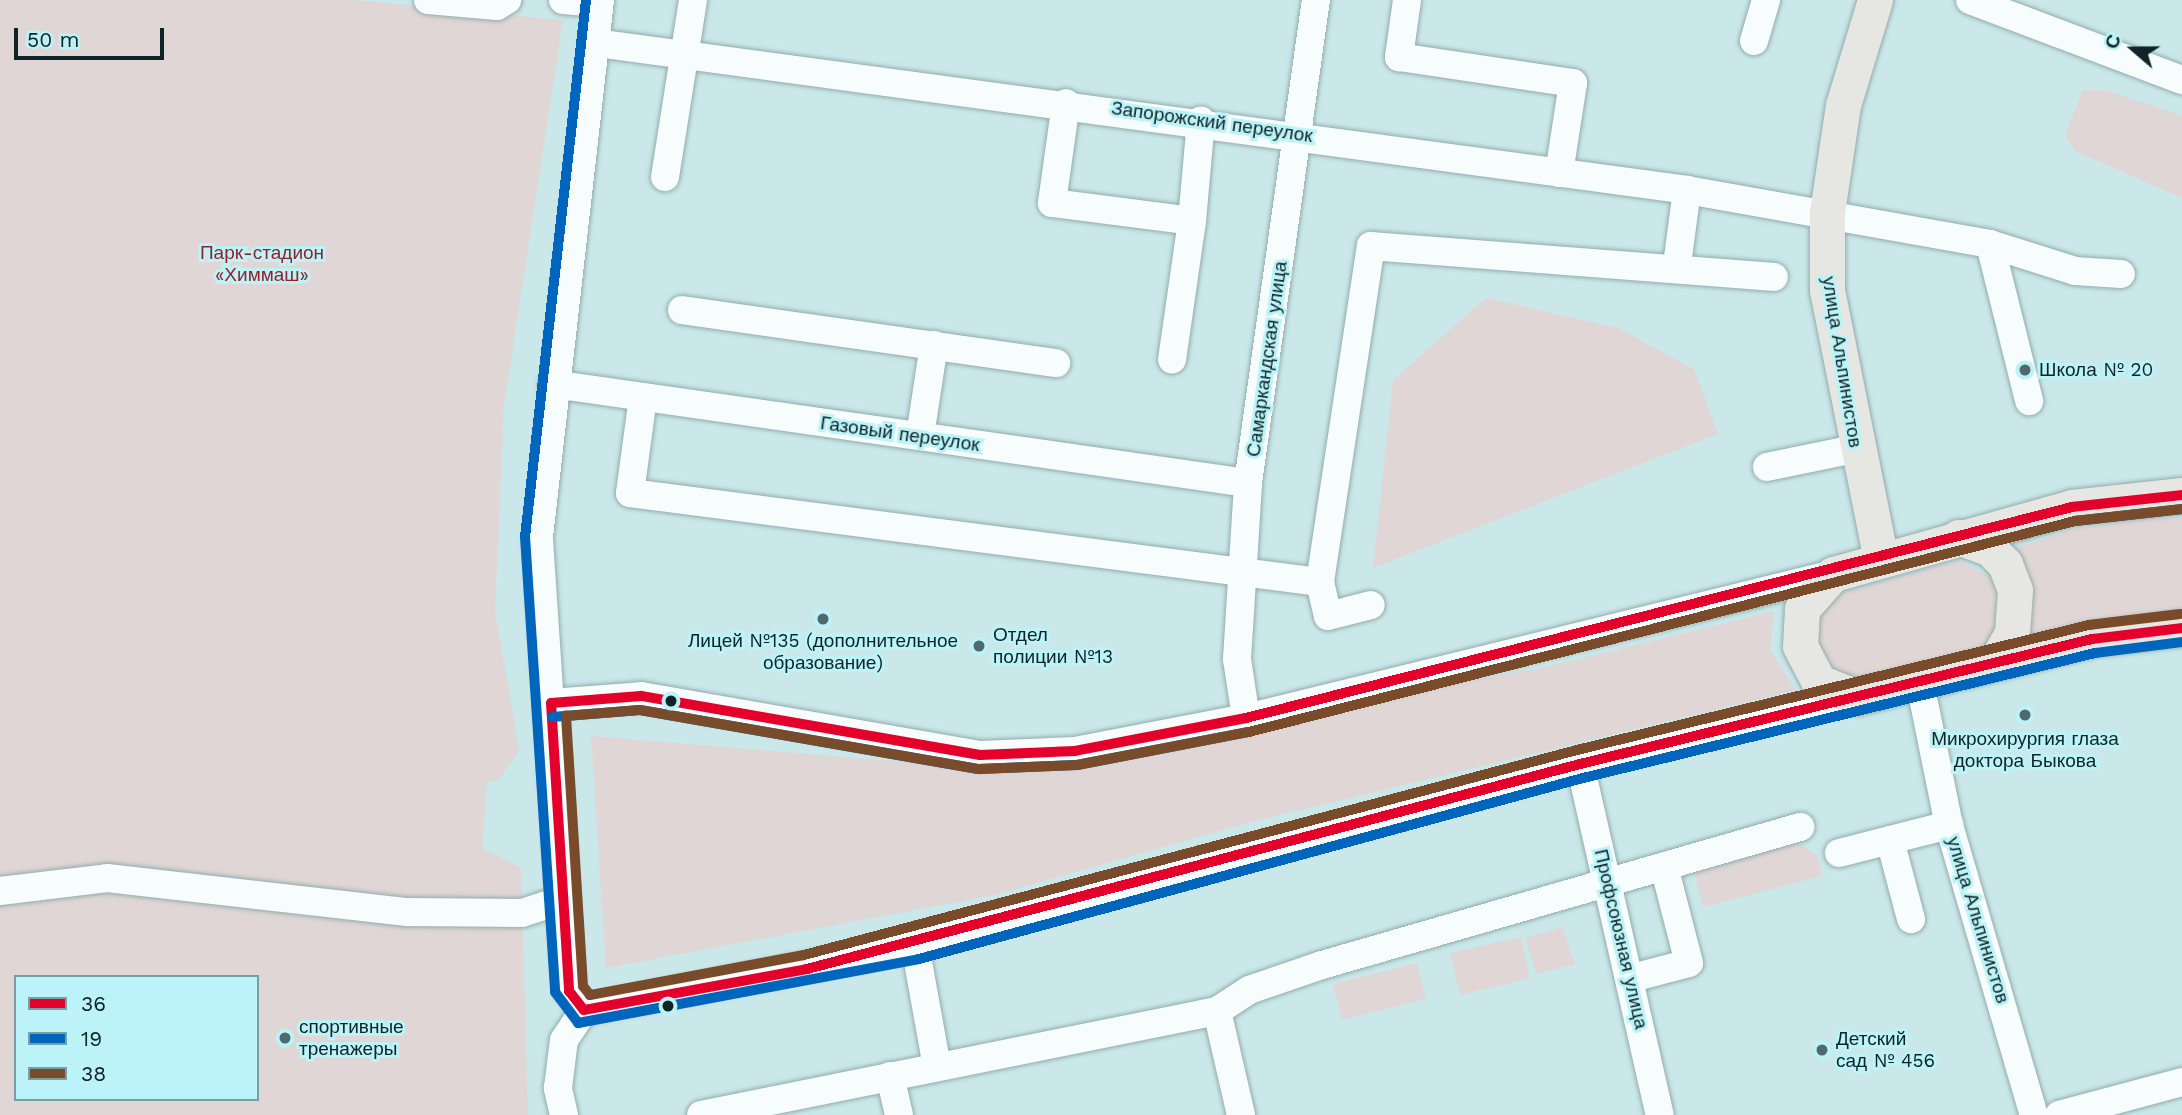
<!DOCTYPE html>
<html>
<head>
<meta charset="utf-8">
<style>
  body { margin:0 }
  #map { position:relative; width:2182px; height:1115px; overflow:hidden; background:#cae8ea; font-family:"Work Sans",sans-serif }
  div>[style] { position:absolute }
  .green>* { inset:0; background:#e0d6d6 }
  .roads { filter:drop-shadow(0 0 2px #94acad) drop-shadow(0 0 2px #94acad) }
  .minor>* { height:28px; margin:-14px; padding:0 14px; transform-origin:14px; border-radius:14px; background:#f7fcfc }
  .major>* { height:35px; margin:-17.5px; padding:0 17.5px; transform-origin:17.5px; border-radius:17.5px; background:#e6e7e2 }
  .bus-1>* { height:10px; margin:-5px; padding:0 5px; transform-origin:5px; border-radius:5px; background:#e4002b }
  .bus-2>* { height:10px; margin:-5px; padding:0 5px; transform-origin:5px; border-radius:5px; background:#0065bd }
  .bus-3>* { height:10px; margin:-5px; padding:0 5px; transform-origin:5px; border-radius:5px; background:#7a4b2a }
  .dots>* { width:19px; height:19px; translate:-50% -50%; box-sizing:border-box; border:4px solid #bcf3f8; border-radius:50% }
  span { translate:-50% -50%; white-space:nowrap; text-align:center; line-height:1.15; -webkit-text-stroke:6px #bcf3f8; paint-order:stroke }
  .street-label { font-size:19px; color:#0e2426 }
  .park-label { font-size:19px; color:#961f28 }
  .poi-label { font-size:19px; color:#0e2426 }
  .left { translate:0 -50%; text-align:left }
  .legend { position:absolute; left:14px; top:975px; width:245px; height:126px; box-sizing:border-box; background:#bcf3f8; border:2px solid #76a0a4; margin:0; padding:9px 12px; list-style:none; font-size:21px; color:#0e2426 }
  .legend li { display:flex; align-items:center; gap:14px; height:35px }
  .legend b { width:35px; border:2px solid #76a0a4 }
  .north { position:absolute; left:2098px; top:14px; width:70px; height:70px; -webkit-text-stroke:5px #bcf3f8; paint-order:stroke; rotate:290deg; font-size:19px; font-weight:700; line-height:28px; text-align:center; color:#0e2426 }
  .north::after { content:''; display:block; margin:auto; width:24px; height:32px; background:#0e2426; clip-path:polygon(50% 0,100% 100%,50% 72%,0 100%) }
  .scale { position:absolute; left:14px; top:28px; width:150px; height:32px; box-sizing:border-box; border:4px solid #0e2426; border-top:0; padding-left:9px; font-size:21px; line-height:24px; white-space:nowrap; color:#0e2426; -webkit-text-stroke:5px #bcf3f8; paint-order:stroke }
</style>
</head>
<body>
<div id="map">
  <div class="green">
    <i style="clip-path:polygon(evenodd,0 0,355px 0,563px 20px,504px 405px,495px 611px,519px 751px,497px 782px,487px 782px,482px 848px,521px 868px,528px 1115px,0 1115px,0 0,16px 977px,257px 977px,257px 1099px,16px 1099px,16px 977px)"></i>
    <i style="clip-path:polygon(2083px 90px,2105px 90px,2182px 116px,2182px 198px,2075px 151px,2065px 135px)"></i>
    <i style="clip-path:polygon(1486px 298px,1618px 328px,1694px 369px,1718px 434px,1373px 568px,1393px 380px)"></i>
    <i style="clip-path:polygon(2152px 518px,2182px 518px,2182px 615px,2027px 638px,2006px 551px,2077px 528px)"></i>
    <i style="clip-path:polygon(1959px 560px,1999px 582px,2009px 616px,1984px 651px,1852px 688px,1831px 681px,1812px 647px,1827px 597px)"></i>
    <i style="clip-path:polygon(1774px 611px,1770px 650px,1796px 690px,1251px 822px,995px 895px,606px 968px,591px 736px,1003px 770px,1550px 666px)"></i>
    <i style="clip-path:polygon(1790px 838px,1817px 855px,1822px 876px,1703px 907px,1692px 864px)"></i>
    <i style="clip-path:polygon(1562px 927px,1575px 964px,1537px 974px,1525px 938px)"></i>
    <i style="clip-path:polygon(1521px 937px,1530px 978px,1460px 995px,1450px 953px)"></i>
    <i style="clip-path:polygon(1417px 963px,1426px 999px,1342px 1020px,1333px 984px)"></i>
  </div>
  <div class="roads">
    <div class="minor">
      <i style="left:428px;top:0;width:69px;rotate:5deg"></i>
      <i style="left:497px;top:6px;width:12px;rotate:-31deg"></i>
      <i style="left:563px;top:0;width:36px;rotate:5deg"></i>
      <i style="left:1407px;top:0;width:58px;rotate:98deg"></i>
      <i style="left:1399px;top:57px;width:176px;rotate:8.5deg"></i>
      <i style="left:1573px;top:83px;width:91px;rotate:98.8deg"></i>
      <i style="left:1970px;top:0;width:227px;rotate:20.7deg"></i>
      <i style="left:1754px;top:41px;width:43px;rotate:-73.7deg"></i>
      <i style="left:596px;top:43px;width:1101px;rotate:7.67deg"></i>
      <i style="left:1687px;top:190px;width:308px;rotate:10.1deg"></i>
      <i style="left:1990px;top:244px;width:162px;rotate:76deg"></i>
      <i style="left:1066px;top:103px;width:101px;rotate:98deg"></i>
      <i style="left:1052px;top:203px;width:141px;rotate:7.3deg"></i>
      <i style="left:1192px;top:221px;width:140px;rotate:98.2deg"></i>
      <i style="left:665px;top:177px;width:179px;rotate:-81deg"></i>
      <i style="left:1192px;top:221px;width:101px;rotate:-84.9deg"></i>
      <i style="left:1990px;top:244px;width:89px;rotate:17.6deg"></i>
      <i style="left:2075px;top:271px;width:46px;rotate:3.7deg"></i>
      <i style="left:1677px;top:265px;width:76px;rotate:-82.4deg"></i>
      <i style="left:682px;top:310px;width:378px;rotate:8.1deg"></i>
      <i style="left:553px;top:384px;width:702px;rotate:8.11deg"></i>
      <i style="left:643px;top:397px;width:97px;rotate:97.7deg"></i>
      <i style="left:630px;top:493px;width:696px;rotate:7.35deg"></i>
      <i style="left:1320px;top:582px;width:340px;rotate:-81.4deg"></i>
      <i style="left:1371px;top:246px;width:404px;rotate:4.4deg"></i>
      <i style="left:920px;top:436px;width:92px;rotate:-81.3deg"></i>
      <i style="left:1767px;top:467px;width:90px;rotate:-11.6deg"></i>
      <i style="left:1320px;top:582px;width:35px;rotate:77deg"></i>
      <i style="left:1328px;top:616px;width:44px;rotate:-14.3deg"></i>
      <i style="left:1920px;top:683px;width:145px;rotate:78.5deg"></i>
      <i style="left:1949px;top:825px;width:302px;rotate:73.7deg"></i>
      <i style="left:551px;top:703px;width:90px;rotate:-4.4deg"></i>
      <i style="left:641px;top:696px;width:344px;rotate:9.9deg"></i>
      <i style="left:980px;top:755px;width:95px;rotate:-2.4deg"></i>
      <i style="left:1075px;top:751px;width:174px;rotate:-10.9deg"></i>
      <i style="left:1246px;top:718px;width:604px;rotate:-13.78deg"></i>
      <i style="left:1246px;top:718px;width:60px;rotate:-98.7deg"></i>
      <i style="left:1237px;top:659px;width:176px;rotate:-86.4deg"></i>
      <i style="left:1248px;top:483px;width:488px;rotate:-82deg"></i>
      <i style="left:1580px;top:764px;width:360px;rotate:77.2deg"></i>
      <i style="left:1890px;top:840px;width:82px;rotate:75.1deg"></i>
      <i style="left:1839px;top:853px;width:114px;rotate:-14.3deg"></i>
      <i style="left:0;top:891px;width:108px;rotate:-6.9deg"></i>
      <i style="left:107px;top:878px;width:302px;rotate:6.5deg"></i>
      <i style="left:407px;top:912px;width:115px;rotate:0.5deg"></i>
      <i style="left:522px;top:913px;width:40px;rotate:-18deg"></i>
      <i style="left:915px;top:945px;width:124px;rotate:79.8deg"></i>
      <i style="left:1632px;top:978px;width:59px;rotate:-14.7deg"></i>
      <i style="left:1689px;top:963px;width:88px;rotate:-104.5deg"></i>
      <i style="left:584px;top:1010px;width:337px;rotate:-11.1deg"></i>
      <i style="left:915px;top:945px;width:689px;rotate:-15.23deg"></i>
      <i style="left:1580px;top:764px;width:285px;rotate:-13.6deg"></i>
      <i style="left:584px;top:1010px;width:24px;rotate:-128deg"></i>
      <i style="left:569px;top:991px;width:455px;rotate:-93.8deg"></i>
      <i style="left:539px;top:537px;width:540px;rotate:-83.52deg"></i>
      <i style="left:1217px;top:1011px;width:107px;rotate:77deg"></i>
      <i style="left:890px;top:1076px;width:40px;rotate:77deg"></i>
      <i style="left:564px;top:1115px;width:28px;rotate:-103deg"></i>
      <i style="left:558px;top:1088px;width:48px;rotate:-82.9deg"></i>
      <i style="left:564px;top:1040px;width:36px;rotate:-56deg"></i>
      <i style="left:701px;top:1115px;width:526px;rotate:-11.4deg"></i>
      <i style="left:1217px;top:1011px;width:38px;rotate:-33deg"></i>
      <i style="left:1249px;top:990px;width:77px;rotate:-18.9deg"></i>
      <i style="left:1322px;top:965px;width:498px;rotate:-16.1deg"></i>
      <i style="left:2059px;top:1115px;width:127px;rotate:-15deg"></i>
    </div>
    <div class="major">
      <i style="left:1875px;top:0;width:110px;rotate:106.9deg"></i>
      <i style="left:1843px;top:105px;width:108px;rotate:98.5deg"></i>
      <i style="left:1827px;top:212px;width:78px;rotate:90deg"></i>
      <i style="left:1827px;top:290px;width:275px;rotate:78.7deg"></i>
      <i style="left:2182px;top:495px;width:111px;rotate:173.8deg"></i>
      <i style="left:2072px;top:507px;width:248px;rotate:164.3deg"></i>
      <i style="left:1833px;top:574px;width:47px;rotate:131.5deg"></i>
      <i style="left:1802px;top:609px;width:37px;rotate:93deg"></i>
      <i style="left:1800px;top:646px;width:41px;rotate:62.2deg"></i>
      <i style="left:1819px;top:682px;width:41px;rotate:21.5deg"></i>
      <i style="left:1857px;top:697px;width:242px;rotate:-13.9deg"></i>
      <i style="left:2092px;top:639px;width:91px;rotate:-7deg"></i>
      <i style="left:1958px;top:537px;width:33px;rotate:20deg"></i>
      <i style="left:1989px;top:548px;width:23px;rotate:45deg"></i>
      <i style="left:2005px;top:564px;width:28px;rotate:69deg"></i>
      <i style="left:2015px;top:590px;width:43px;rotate:94deg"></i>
      <i style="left:2012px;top:633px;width:34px;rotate:120deg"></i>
    </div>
  </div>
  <div class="bus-1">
    <i style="left:2182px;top:495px;width:111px;rotate:173.8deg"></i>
    <i style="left:2072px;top:507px;width:853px;rotate:165.67deg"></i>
    <i style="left:1246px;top:718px;width:174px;rotate:169.1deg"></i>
    <i style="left:1075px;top:751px;width:95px;rotate:177.6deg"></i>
    <i style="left:980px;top:755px;width:344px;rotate:-170.1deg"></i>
    <i style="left:641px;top:696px;width:90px;rotate:175.6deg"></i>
    <i style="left:551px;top:703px;width:289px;rotate:86.4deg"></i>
    <i style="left:569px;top:991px;width:24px;rotate:52deg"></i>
    <i style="left:584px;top:1010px;width:227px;rotate:-10.4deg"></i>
    <i style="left:807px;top:969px;width:800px;rotate:-14.85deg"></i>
    <i style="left:1580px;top:764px;width:527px;rotate:-13.72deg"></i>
    <i style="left:2092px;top:639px;width:91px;rotate:-7deg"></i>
  </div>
  <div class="bus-2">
    <i style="left:586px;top:0;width:540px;rotate:96.48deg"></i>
    <i style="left:525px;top:537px;width:456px;rotate:86.2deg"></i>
    <i style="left:555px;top:992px;width:39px;rotate:53deg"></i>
    <i style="left:578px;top:1023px;width:347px;rotate:-10.6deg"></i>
    <i style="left:919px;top:959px;width:688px;rotate:-15.25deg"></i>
    <i style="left:1583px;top:778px;width:527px;rotate:-13.72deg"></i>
    <i style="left:2095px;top:653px;width:88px;rotate:-7.2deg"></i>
    <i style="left:552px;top:717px;width:88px;rotate:-4.5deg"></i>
    <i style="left:640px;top:710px;width:343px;rotate:9.9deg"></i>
    <i style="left:978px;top:769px;width:99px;rotate:-2.3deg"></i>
    <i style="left:1077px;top:765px;width:175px;rotate:-10.9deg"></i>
    <i style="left:1249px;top:732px;width:853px;rotate:-14.33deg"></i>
    <i style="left:2075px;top:521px;width:108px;rotate:-6.4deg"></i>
  </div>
  <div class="bus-3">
    <i style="left:2180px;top:614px;width:92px;rotate:173.1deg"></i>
    <i style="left:2089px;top:625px;width:527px;rotate:166.28deg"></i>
    <i style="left:1577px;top:750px;width:800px;rotate:165.15deg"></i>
    <i style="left:804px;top:955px;width:218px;rotate:169.4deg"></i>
    <i style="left:590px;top:995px;width:11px;rotate:-128deg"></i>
    <i style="left:583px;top:986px;width:271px;rotate:-93.6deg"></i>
    <i style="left:566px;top:716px;width:74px;rotate:-4.6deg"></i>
    <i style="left:640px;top:710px;width:344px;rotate:9.9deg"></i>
    <i style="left:979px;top:769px;width:98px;rotate:-2.3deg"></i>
    <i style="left:1077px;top:765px;width:175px;rotate:-10.9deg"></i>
    <i style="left:1249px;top:732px;width:853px;rotate:-14.33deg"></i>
    <i style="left:2075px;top:521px;width:108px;rotate:-6.4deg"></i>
  </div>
  <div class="dots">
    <i style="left:2025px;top:370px;background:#50696b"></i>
    <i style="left:823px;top:619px;background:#50696b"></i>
    <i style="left:979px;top:646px;background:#50696b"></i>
    <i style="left:671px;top:701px;background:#0e2426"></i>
    <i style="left:2025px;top:715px;background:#50696b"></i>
    <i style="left:668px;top:1006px;background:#0e2426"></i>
    <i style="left:285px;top:1038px;background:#50696b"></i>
    <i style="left:1822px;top:1050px;background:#50696b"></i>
  </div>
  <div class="street-label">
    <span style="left:1212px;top:122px;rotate:8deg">Запорожский переулок</span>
    <span style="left:1267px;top:359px;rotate:-82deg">Самаркандская улица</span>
    <span style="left:1842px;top:362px;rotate:81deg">улица Альпинистов</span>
    <span style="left:900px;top:434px;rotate:8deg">Газовый переулок</span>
    <span style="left:1978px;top:920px;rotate:73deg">улица Альпинистов</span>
    <span style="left:1621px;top:939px;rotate:77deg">Профсоюзная улица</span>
  </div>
  <div class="park-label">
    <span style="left:262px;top:264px">Парк-стадион<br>«Химмаш»</span>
  </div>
  <div class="poi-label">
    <span class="left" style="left:2039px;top:370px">Школа № 20</span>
    <span class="left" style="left:993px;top:646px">Отдел<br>полиции №13</span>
    <span style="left:823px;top:652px">Лицей №135 (дополнительное<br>образование)</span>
    <span style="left:2025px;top:750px">Микрохирургия глаза<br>доктора Быкова</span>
    <span class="left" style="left:299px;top:1038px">спортивные<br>тренажеры</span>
    <span class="left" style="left:1836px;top:1050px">Детский<br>сад № 456</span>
  </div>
  <ul class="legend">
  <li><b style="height:9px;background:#e4002b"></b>36</li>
  <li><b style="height:9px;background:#0065bd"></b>19</li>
  <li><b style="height:9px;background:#7a4b2a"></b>38</li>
  </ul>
  <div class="north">С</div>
  <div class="scale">50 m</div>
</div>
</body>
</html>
